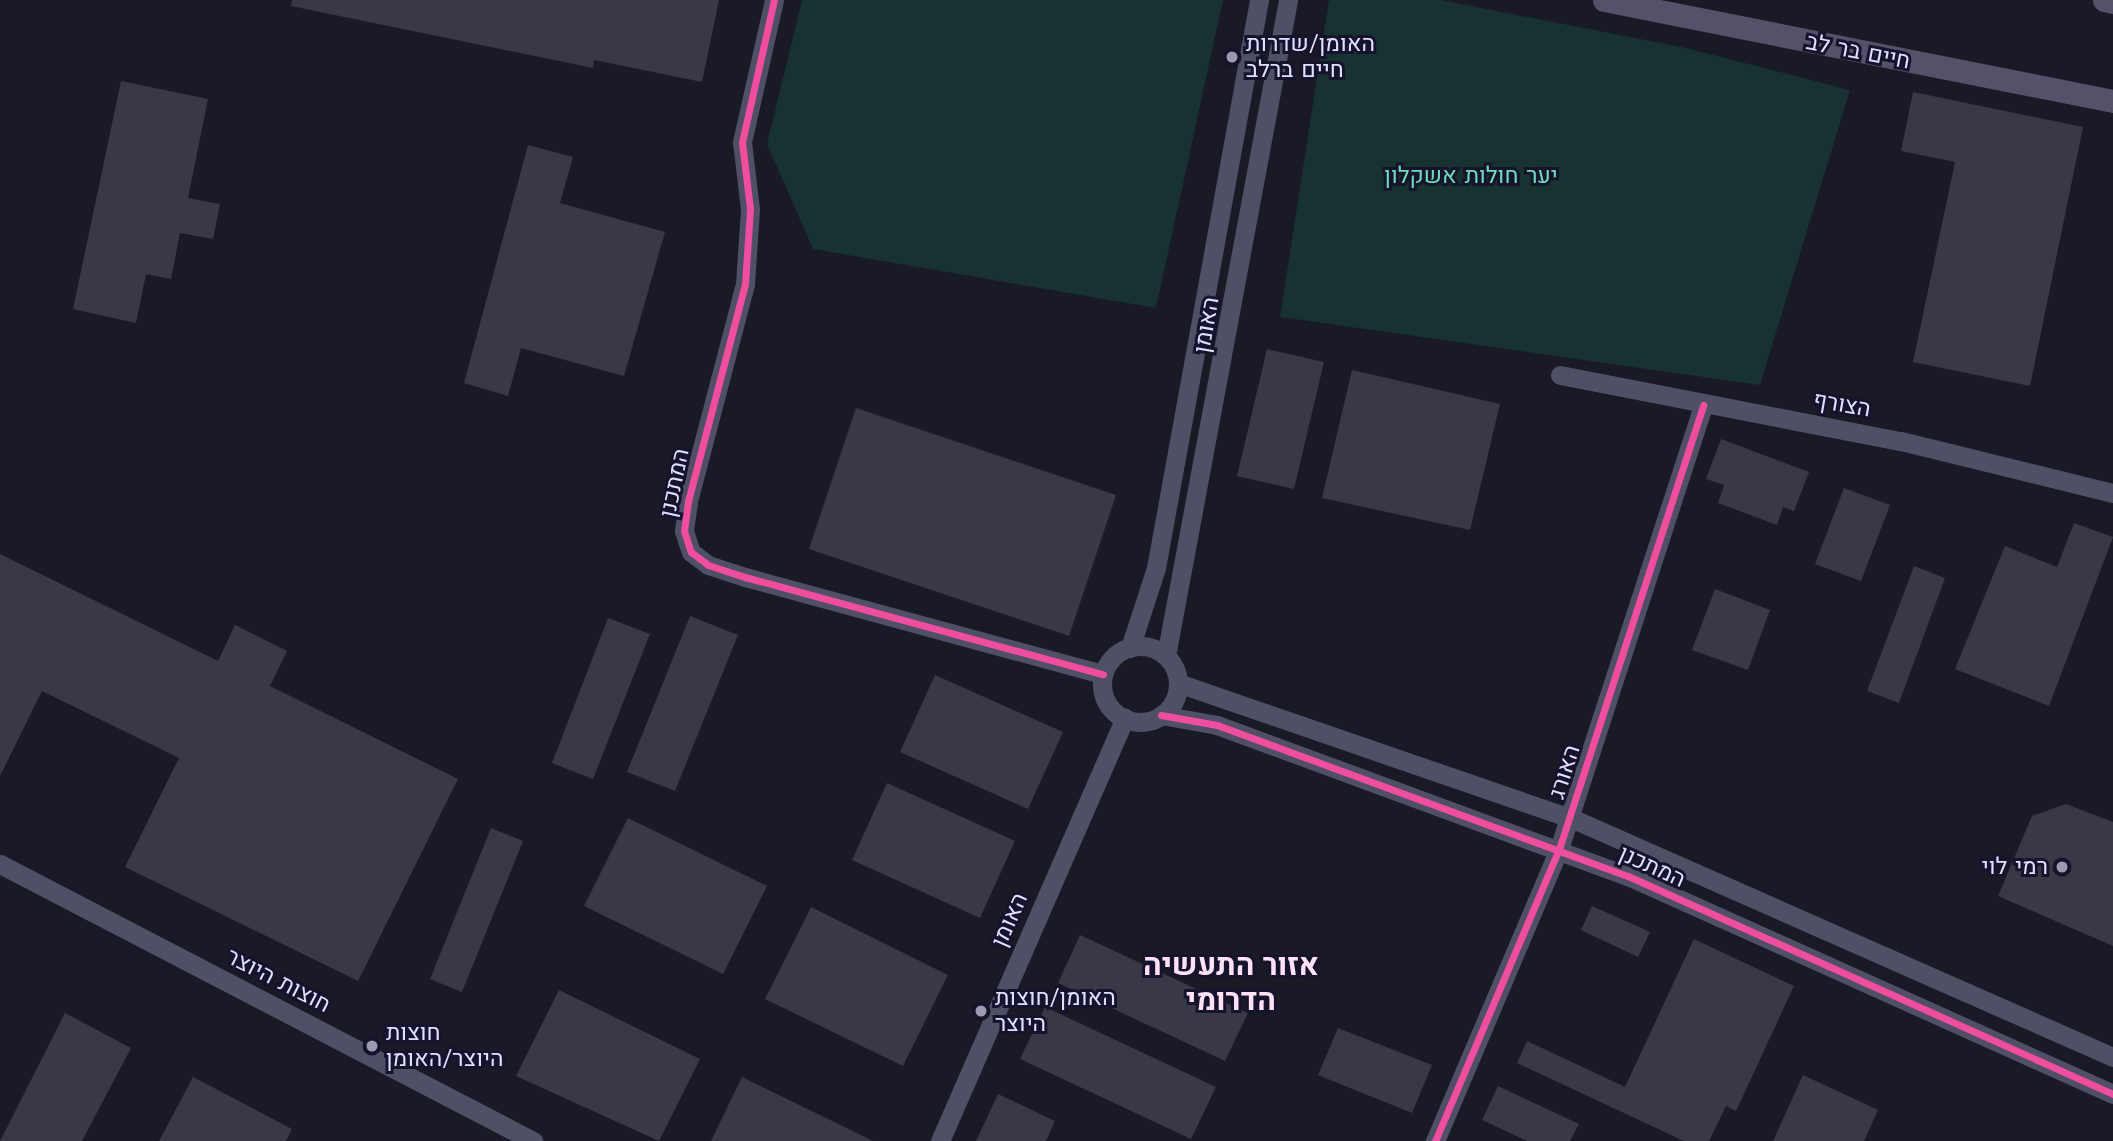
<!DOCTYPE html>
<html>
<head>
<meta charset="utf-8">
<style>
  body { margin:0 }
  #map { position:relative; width:2113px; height:1141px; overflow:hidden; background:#1a1926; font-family:"Work Sans",Heebo,sans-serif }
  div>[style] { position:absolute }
  .green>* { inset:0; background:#173230 }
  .building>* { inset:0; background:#393847 }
  .minor>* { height:19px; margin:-9.5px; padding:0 9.5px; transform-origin:9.5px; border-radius:9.5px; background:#4f4f66 }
  .minor>.ring { margin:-9.5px; padding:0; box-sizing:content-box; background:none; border:19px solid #4f4f66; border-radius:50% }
  .major>* { height:23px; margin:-11.5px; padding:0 11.5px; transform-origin:11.5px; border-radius:11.5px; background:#56506a }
  .cycleway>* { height:7px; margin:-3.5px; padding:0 3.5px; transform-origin:3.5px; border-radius:3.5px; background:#ef4d9e }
  .dots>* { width:19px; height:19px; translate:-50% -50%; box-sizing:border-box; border:4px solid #16132c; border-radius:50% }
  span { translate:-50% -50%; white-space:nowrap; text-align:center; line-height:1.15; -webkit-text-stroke:6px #16132c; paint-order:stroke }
  .poi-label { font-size:23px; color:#e1dffe }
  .left { translate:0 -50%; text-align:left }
  .right { translate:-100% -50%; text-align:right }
  .street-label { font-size:23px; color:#e1dffe }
  .park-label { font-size:23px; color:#6ddcb9 }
  .district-label { font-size:30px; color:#fee1f5; font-weight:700 }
</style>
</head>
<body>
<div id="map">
  <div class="green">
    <i style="clip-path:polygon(802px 0,1223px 0,1156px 308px,813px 249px,767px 144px)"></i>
    <i style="clip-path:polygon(1329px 0,1441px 0,1686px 48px,1850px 90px,1760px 385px,1280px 317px)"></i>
  </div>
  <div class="building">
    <i style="clip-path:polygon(292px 0,719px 0,702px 82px,594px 60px,593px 68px,291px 6px)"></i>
    <i style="clip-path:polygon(121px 81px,208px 99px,188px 198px,220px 204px,213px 239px,180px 233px,171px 279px,146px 274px,136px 323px,73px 309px)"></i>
    <i style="clip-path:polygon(1913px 92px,2083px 127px,2030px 386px,1913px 362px,1955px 162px,1901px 151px)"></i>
    <i style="clip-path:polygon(528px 145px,573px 157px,560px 203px,665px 232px,624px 376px,521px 348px,508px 396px,464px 383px)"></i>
    <i style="clip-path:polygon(1267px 349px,1324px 362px,1294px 489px,1237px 476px)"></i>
    <i style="clip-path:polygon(1352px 370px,1500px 404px,1470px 530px,1322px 498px)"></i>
    <i style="clip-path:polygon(856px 408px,1116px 495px,1069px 636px,809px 549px)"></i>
    <i style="clip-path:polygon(1721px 439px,1809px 472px,1794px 511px,1783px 507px,1777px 525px,1718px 503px,1724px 485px,1706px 479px)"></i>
    <i style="clip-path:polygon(1844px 488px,1890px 505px,1861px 581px,1815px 564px)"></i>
    <i style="clip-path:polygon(2074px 523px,2113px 537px,2049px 706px,1955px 669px,2005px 546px,2057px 567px)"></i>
    <i style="clip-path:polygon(0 554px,218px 661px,235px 625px,287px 651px,270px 686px,458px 779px,358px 981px,125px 867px,179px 758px,42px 691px,0 776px)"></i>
    <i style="clip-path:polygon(1914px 566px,1945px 578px,1899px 703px,1867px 691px)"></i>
    <i style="clip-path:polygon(1715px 589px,1770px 610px,1748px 670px,1692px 650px)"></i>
    <i style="clip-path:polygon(690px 616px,738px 635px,675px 791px,627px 772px)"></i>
    <i style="clip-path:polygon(608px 618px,650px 634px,593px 779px,552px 763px)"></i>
    <i style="clip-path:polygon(935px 675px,1063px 732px,1028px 809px,900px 752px)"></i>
    <i style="clip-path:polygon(887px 783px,1015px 841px,980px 918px,852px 860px)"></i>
    <i style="clip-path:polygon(2066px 804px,2113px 822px,2113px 946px,1998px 896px,2032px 816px)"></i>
    <i style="clip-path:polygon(628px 818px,767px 886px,723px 974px,584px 906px)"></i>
    <i style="clip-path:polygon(491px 828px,523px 841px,462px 992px,430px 979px)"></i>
    <i style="clip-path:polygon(1592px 906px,1650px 932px,1638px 957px,1581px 930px)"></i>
    <i style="clip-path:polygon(811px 907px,948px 975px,903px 1066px,765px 999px)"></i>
    <i style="clip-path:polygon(1080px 935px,1248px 1013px,1225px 1061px,1058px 983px)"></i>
    <i style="clip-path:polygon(1694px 939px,1794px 986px,1736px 1111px,1726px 1106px,1709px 1141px,1684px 1141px,1517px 1063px,1527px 1041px,1625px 1087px)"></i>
    <i style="clip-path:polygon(559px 990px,700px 1059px,659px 1141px,516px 1076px)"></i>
    <i style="clip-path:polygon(1045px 1007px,1216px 1087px,1191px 1139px,1020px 1059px)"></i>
    <i style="clip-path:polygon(65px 1013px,131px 1048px,82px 1141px,0 1141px)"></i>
    <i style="clip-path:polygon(1338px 1028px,1432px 1065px,1412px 1113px,1318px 1075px)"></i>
    <i style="clip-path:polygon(1803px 1075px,1878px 1110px,1864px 1141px,1773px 1141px)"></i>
    <i style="clip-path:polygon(193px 1077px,292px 1129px,286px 1141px,159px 1141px)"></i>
    <i style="clip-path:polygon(742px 1077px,873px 1141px,711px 1141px)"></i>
    <i style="clip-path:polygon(1498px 1086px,1579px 1124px,1570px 1141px,1527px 1141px,1482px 1120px)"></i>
    <i style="clip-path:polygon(998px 1094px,1055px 1121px,1046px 1141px,976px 1141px)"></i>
  </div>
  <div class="minor">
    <i style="left:774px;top:0;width:146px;rotate:102.7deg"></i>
    <i style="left:742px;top:142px;width:67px;rotate:83.2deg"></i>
    <i style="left:750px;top:209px;width:75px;rotate:93.8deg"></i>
    <i style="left:745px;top:284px;width:225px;rotate:104.7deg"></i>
    <i style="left:688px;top:502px;width:29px;rotate:98deg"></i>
    <i style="left:684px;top:531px;width:22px;rotate:72deg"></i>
    <i style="left:691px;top:552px;width:21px;rotate:37deg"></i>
    <i style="left:708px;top:565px;width:39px;rotate:18deg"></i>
    <i style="left:745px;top:577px;width:371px;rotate:15.2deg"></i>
    <i style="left:1560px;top:375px;width:347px;rotate:11deg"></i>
    <i style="left:1901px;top:441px;width:218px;rotate:13.8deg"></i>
    <i class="ring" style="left:1102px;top:646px;width:57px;height:57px"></i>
    <i style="left:1130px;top:648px;width:84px;rotate:-72deg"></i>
    <i style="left:1156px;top:568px;width:577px;rotate:-79.72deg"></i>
    <i style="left:1166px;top:656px;width:667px;rotate:-79.46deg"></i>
    <i style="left:1178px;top:683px;width:416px;rotate:19deg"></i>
    <i style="left:1571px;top:818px;width:592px;rotate:23.8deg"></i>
    <i style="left:1161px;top:715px;width:57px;rotate:10.1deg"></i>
    <i style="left:1217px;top:725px;width:438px;rotate:20.2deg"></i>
    <i style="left:1628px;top:876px;width:532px;rotate:24.2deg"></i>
    <i style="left:0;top:864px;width:601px;rotate:27.46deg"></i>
    <i style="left:940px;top:1141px;width:462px;rotate:-66.4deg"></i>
    <i style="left:1435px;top:1141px;width:317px;rotate:-67deg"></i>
    <i style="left:1559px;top:849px;width:467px;rotate:-72deg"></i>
  </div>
  <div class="major">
    <i style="left:1604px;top:0;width:519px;rotate:11.22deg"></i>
    <i style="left:2104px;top:0;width:9px;rotate:13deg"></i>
  </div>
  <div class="cycleway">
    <i style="left:774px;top:0;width:146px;rotate:102.7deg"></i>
    <i style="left:742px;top:142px;width:67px;rotate:83.2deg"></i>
    <i style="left:750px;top:209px;width:75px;rotate:93.8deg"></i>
    <i style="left:745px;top:284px;width:225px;rotate:104.7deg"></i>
    <i style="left:688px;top:502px;width:29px;rotate:98deg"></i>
    <i style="left:684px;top:531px;width:22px;rotate:72deg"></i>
    <i style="left:691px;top:552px;width:21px;rotate:37deg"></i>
    <i style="left:708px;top:565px;width:39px;rotate:18deg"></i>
    <i style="left:745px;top:577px;width:371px;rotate:15.2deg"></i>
    <i style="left:1161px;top:715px;width:57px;rotate:10.1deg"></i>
    <i style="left:1217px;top:725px;width:438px;rotate:20.2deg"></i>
    <i style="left:1628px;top:876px;width:532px;rotate:24.2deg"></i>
    <i style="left:1435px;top:1141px;width:317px;rotate:-67deg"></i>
    <i style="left:1559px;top:849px;width:467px;rotate:-72deg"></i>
  </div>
  <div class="dots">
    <i style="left:1232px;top:57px;background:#9b9ab2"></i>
    <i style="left:2062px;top:867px;background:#9b9ab2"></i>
    <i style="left:981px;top:1011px;background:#9b9ab2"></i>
    <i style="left:372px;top:1046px;background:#9b9ab2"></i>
  </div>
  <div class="poi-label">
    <span class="left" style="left:1246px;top:57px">האומן/שדרות<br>חיים ברלב</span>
    <span class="right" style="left:2048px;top:867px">רמי לוי</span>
    <span class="left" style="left:995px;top:1011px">האומן/חוצות<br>היוצר</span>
    <span class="left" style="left:386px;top:1046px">חוצות<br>היוצר/האומן</span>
  </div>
  <div class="street-label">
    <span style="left:1858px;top:52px;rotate:11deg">חיים בר לב</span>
    <span style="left:1207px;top:325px;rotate:-80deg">האומן</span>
    <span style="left:1842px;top:405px;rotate:10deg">הצורף</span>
    <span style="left:675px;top:483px;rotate:-78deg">המתכנן</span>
    <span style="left:1565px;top:772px;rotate:-72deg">האורג</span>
    <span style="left:1652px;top:867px;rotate:24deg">המתכנן</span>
    <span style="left:1010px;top:920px;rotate:-66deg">האומן</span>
    <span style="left:278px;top:981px;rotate:27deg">חוצות היוצר</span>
  </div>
  <div class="park-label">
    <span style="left:1471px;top:176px">יער חולות אשקלון</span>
  </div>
  <div class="district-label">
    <span style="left:1231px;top:982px">אזור התעשיה<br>הדרומי</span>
  </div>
</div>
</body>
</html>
